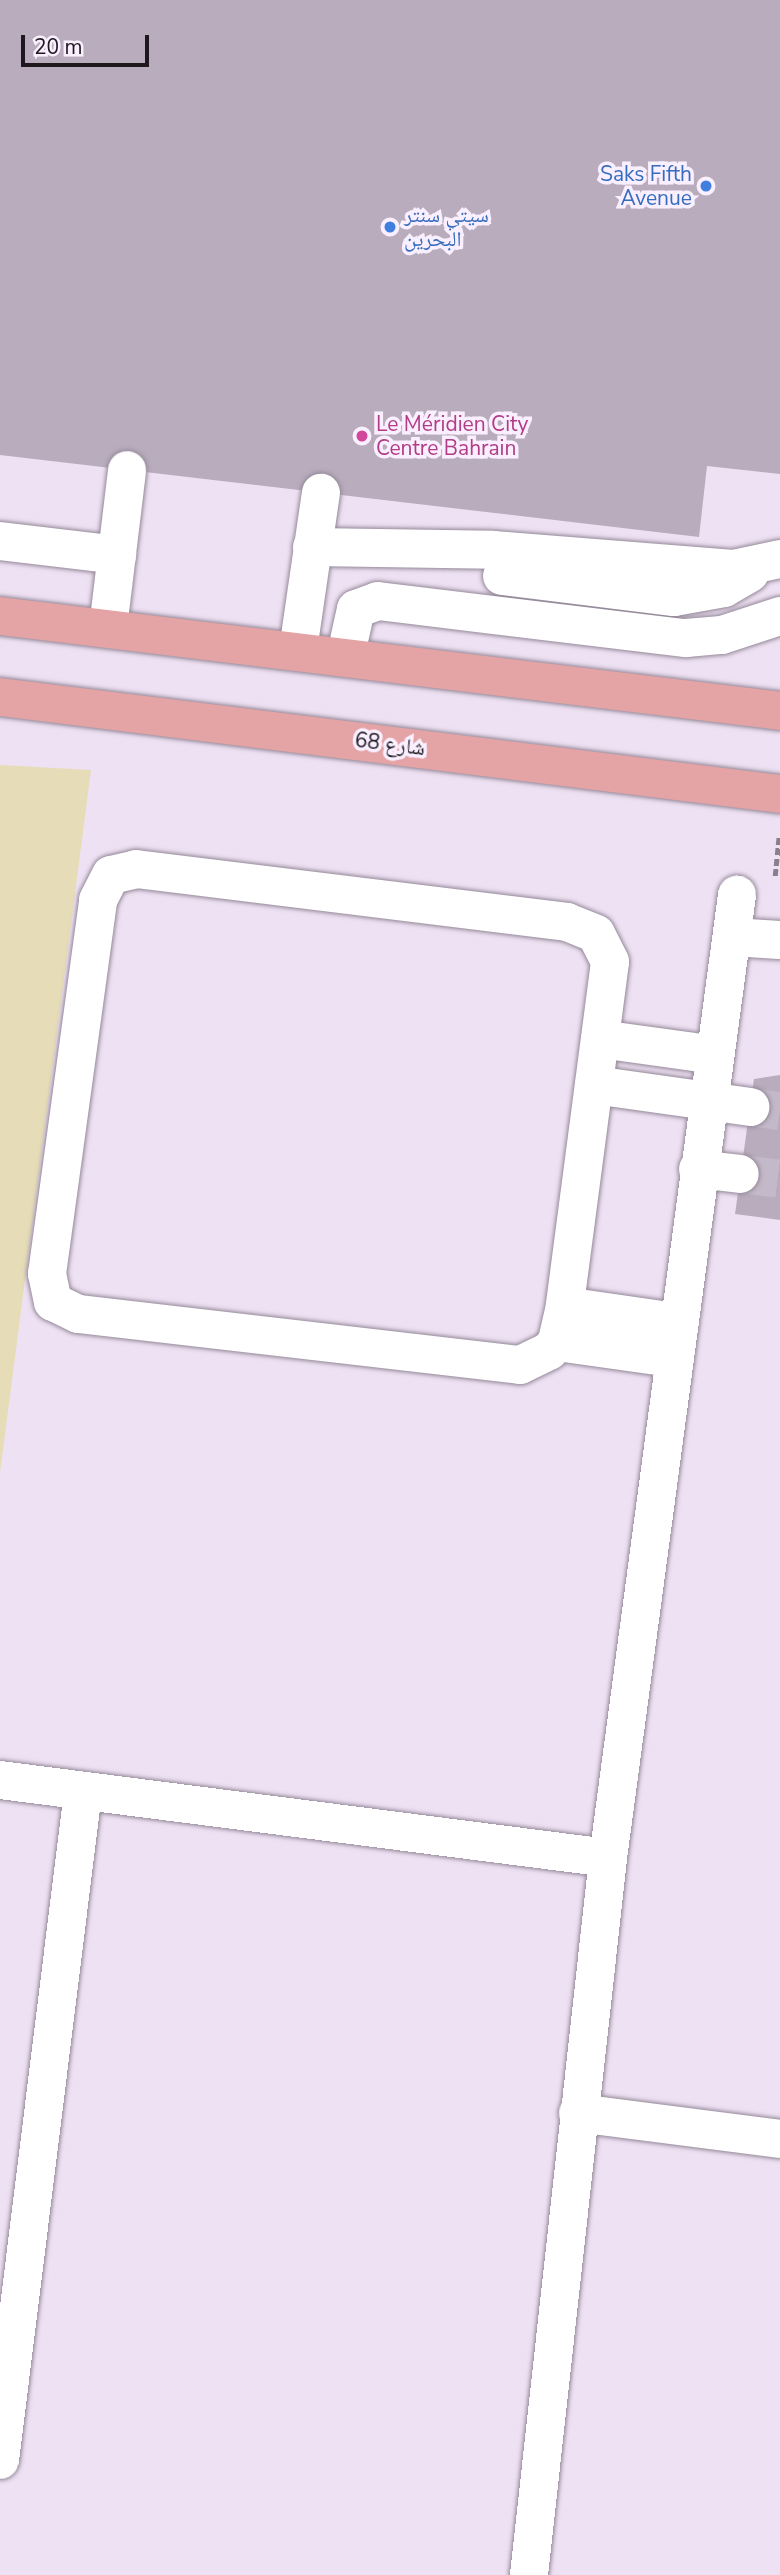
<!DOCTYPE html>
<html>
<head>
<meta charset="utf-8">
<style>
  body { margin:0 }
  #map { position:relative; width:780px; height:2575px; overflow:hidden; background:#eee1f3; font-family:"Nunito Sans","Noto Naskh Arabic",sans-serif }
  div>[style] { position:absolute }
  .sand>* { inset:0; background:#e6ddb8 }
  .building>* { inset:0; background:#b8acbd }
  .minor-tunnel>* { height:38px; margin-top:-19px; transform-origin:0; background:repeating-linear-gradient(90deg,#c4b9c9 0 38px,transparent 0 57px) }
  .path>* { height:4.5px; margin-top:-2.25px; transform-origin:0; background:repeating-linear-gradient(90deg,#89808c 0 7px,transparent 0 10.5px) }
  .roads { filter:drop-shadow(0 0 2px #948999) drop-shadow(0 0 2px #948999) }
  .minor>* { height:38px; margin:-19px; padding:0 19px; transform-origin:19px; border-radius:19px; background:#fff }
  .major>* { height:38px; margin:-19px; padding:0 19px; transform-origin:19px; border-radius:19px; background:#e4a3a4 }
  .dots>* { width:19px; height:19px; translate:-50% -50%; box-sizing:border-box; border:4px solid #f9effe; border-radius:50% }
  span { translate:-50% -50%; white-space:nowrap; text-align:center; line-height:1.15; -webkit-text-stroke:7px #f9effe; paint-order:stroke }
  .shop-label { font-size:21px; color:#366cbe }
  .right { translate:-100% -50%; text-align:right }
  .left { translate:0 -50%; text-align:left }
  .hotel-label { font-size:21px; color:#b23c85 }
  .street-label { font-size:21px; color:#1e191f }
  .scale { position:absolute; left:21px; top:35px; width:128px; height:32px; box-sizing:border-box; border:4px solid #1e191f; border-top:0; padding-left:9px; font-size:21px; line-height:24px; white-space:nowrap; color:#1e191f; -webkit-text-stroke:5px #f9effe; paint-order:stroke }
</style>
</head>
<body>
<div id="map">
  <div class="sand">
    <i style="clip-path:polygon(0 765px,91px 770px,0 1473px)"></i>
  </div>
  <div class="building">
    <i style="clip-path:polygon(0 0,780px 0,780px 474px,707px 466px,699px 537px,0 455px)"></i>
    <i style="clip-path:polygon(780px 1075px,780px 1220px,735px 1214px,754px 1079px)"></i>
  </div>
  <div class="minor-tunnel">
    <i style="left:750px;top:1107px;width:30px;rotate:8deg"></i>
    <i style="left:740px;top:1174px;width:40px;rotate:7.1deg"></i>
  </div>
  <div class="path">
    <i style="left:775px;top:876px;width:41px;rotate:-84.4deg"></i>
  </div>
  <div class="roads">
    <div class="minor">
      <i style="left:0;top:541px;width:118px;rotate:6.8deg"></i>
      <i style="left:312px;top:547px;width:181px;rotate:0.9deg"></i>
      <i style="left:493px;top:550px;width:241px;rotate:4.5deg"></i>
      <i style="left:733px;top:569px;width:48px;rotate:-12deg"></i>
      <i style="left:502px;top:576px;width:173px;rotate:7deg"></i>
      <i style="left:674px;top:597px;width:51px;rotate:-10.2deg"></i>
      <i style="left:724px;top:588px;width:30px;rotate:-30deg"></i>
      <i style="left:108px;top:628px;width:159px;rotate:-83.1deg"></i>
      <i style="left:298px;top:650px;width:159px;rotate:-81.7deg"></i>
      <i style="left:346px;top:654px;width:46px;rotate:-77.5deg"></i>
      <i style="left:356px;top:609px;width:23px;rotate:-20deg"></i>
      <i style="left:378px;top:601px;width:310px;rotate:6.9deg"></i>
      <i style="left:686px;top:638px;width:36px;rotate:-5deg"></i>
      <i style="left:722px;top:635px;width:61px;rotate:-18.1deg"></i>
      <i style="left:136px;top:869px;width:434px;rotate:7deg"></i>
      <i style="left:567px;top:922px;width:31px;rotate:22deg"></i>
      <i style="left:596px;top:934px;width:31px;rotate:63deg"></i>
      <i style="left:610px;top:962px;width:347px;rotate:97.5deg"></i>
      <i style="left:565px;top:1306px;width:37px;rotate:103deg"></i>
      <i style="left:557px;top:1342px;width:12px;rotate:132deg"></i>
      <i style="left:549px;top:1351px;width:32px;rotate:154deg"></i>
      <i style="left:520px;top:1365px;width:445px;rotate:-173.4deg"></i>
      <i style="left:78px;top:1314px;width:28px;rotate:-154deg"></i>
      <i style="left:53px;top:1302px;width:29px;rotate:-102deg"></i>
      <i style="left:47px;top:1274px;width:377px;rotate:-82.2deg"></i>
      <i style="left:98px;top:900px;width:28px;rotate:-63deg"></i>
      <i style="left:111px;top:875px;width:26px;rotate:-13deg"></i>
      <i style="left:732px;top:937px;width:48px;rotate:3.6deg"></i>
      <i style="left:600px;top:1039px;width:116px;rotate:7.9deg"></i>
      <i style="left:594px;top:1085px;width:158px;rotate:8deg"></i>
      <i style="left:698px;top:1169px;width:42px;rotate:6.8deg"></i>
      <i style="left:565px;top:1306px;width:112px;rotate:8.2deg"></i>
      <i style="left:557px;top:1342px;width:115px;rotate:8deg"></i>
      <i style="left:0;top:1780px;width:613px;rotate:7.31deg"></i>
      <i style="left:578px;top:2113px;width:204px;rotate:7.3deg"></i>
      <i style="left:0;top:2460px;width:673px;rotate:-82.92deg"></i>
      <i style="left:529px;top:2575px;width:721px;rotate:-83.71deg"></i>
      <i style="left:608px;top:1858px;width:972px;rotate:-82.37deg"></i>
    </div>
    <div class="major">
      <i style="left:0;top:616px;width:786px;rotate:6.94deg"></i>
      <i style="left:0;top:697px;width:786px;rotate:7.09deg"></i>
    </div>
  </div>
  <div class="dots">
    <i style="left:706px;top:186px;background:#3f7fe0"></i>
    <i style="left:390px;top:227px;background:#3f7fe0"></i>
    <i style="left:362px;top:436px;background:#d1479c"></i>
  </div>
  <div class="shop-label">
    <span class="right" style="left:692px;top:186px">Saks Fifth<br>Avenue</span>
    <span class="left" style="left:404px;top:227px">سيتي سنتر<br>البحرين</span>
  </div>
  <div class="hotel-label">
    <span class="left" style="left:376px;top:436px">Le Méridien City<br>Centre Bahrain</span>
  </div>
  <div class="street-label">
    <span style="left:390px;top:744px;rotate:7deg">شارع 68</span>
  </div>
  <div class="scale">20 m</div>
</div>
</body>
</html>
